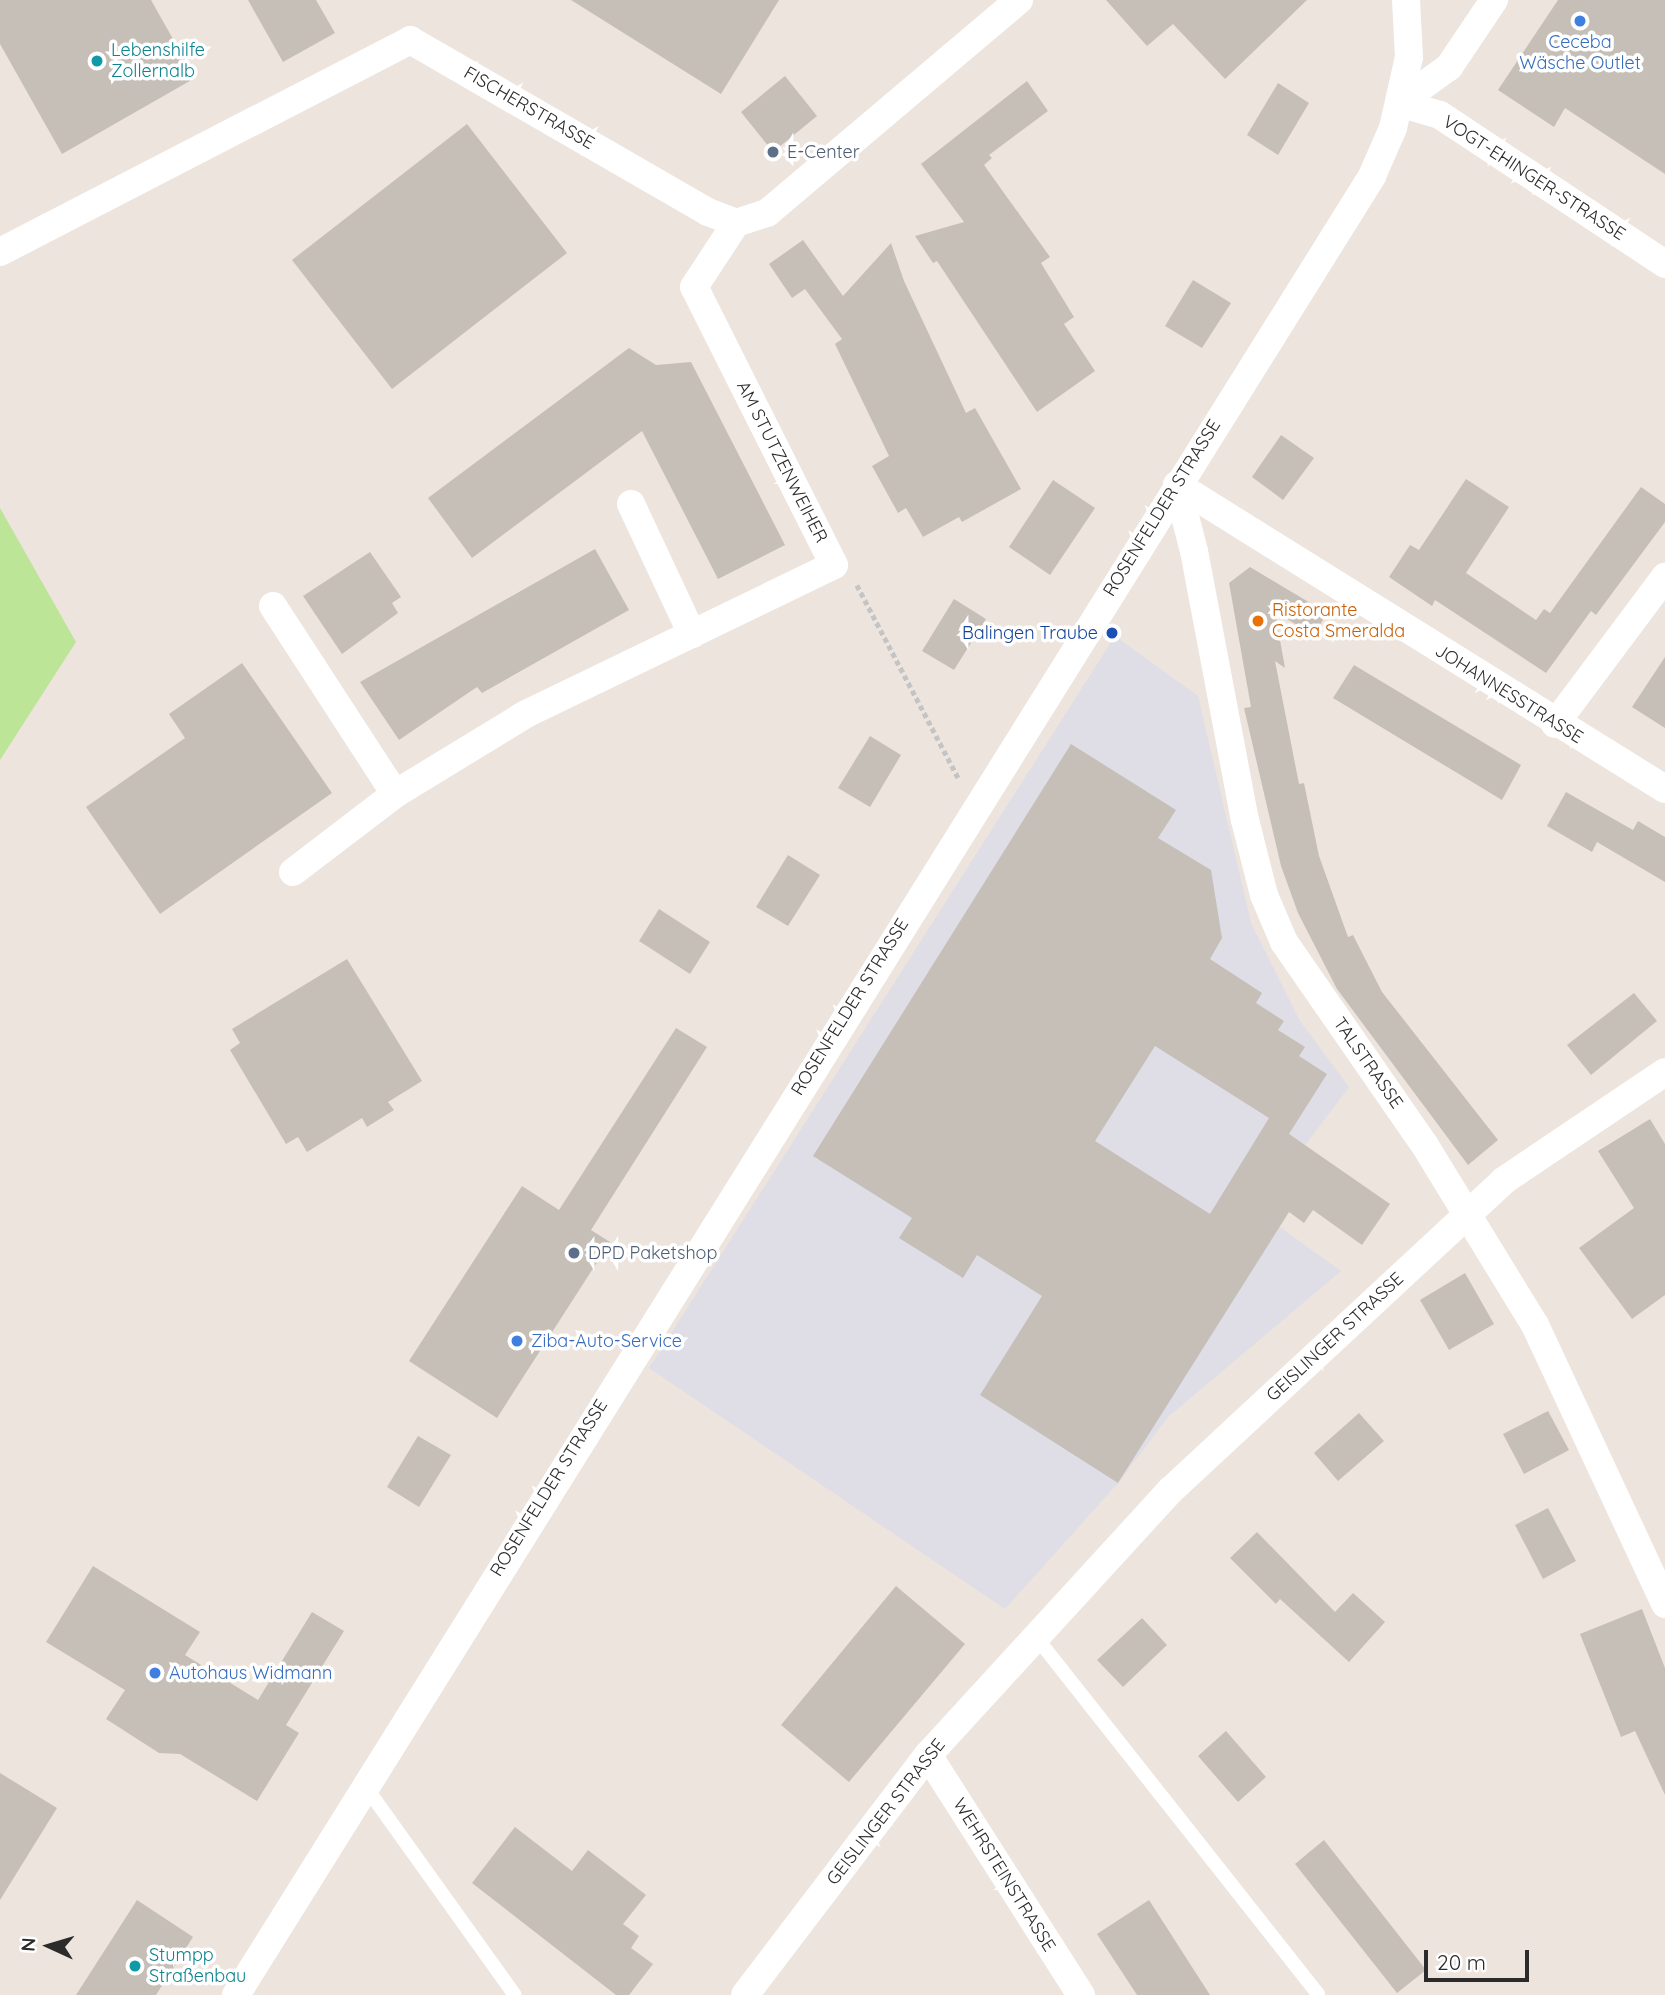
<!DOCTYPE html>
<html>
<head>
<meta charset="utf-8">
<style>
  body { margin:0 }
  #map { position:relative; width:1665px; height:1995px; overflow:hidden; background:#ede4dd; font-family:Quicksand,sans-serif }
  div>[style] { position:absolute }
  .industrial>* { inset:0; background:#dfdde6 }
  .green>* { inset:0; background:#bce598 }
  .building>* { inset:0; background:#c6bfb8 }
  .path>* { height:4.5px; margin-top:-2.25px; transform-origin:0; background:repeating-linear-gradient(90deg,#c4c4c4 0 5px,transparent 0 8.5px) }
  .service>* { height:14px; margin:-7px; padding:0 7px; transform-origin:7px; border-radius:7px; background:#fff }
  .minor>* { height:28px; margin:-14px; padding:0 14px; transform-origin:14px; border-radius:14px; background:#fff }
  .dots>* { width:19px; height:19px; translate:-50% -50%; box-sizing:border-box; border:4px solid #fff; border-radius:50% }
  span { translate:-50% -50%; white-space:nowrap; text-align:center; line-height:1.15; -webkit-text-stroke:7px #fff; paint-order:stroke }
  .shop-label { font-size:18px; color:#366cbe }
  .left { translate:0 -50%; text-align:left }
  .culture-label { font-size:18px; color:#0d838f }
  .street-label { font-size:18px; color:#2b2b2b }
  .service-label { font-size:18px; color:#4e5e75 }
  .food-label { font-size:18px; color:#c56008 }
  .transit-label { font-size:18px; color:#164399 }
  .right { translate:-100% -50%; text-align:right }
  .north { position:absolute; left:14px; top:1911px; width:70px; height:70px; -webkit-text-stroke:5px #fff; paint-order:stroke; rotate:274deg; font-size:19px; font-weight:700; line-height:28px; text-align:center; color:#2b2b2b }
  .north::after { content:''; display:block; margin:auto; width:24px; height:32px; background:#2b2b2b; clip-path:polygon(50% 0,100% 100%,50% 72%,0 100%) }
  .scale { position:absolute; left:1424px; top:1950px; width:105px; height:32px; box-sizing:border-box; border:4px solid #2b2b2b; border-top:0; padding-left:9px; font-size:21px; line-height:24px; white-space:nowrap; color:#2b2b2b; -webkit-text-stroke:5px #fff; paint-order:stroke }
</style>
</head>
<body>
<div id="map">
  <div class="industrial">
    <i style="clip-path:polygon(1115px 636px,1198px 696px,1251px 923px,1300px 1021px,1349px 1087px,1256px 1210px,1341px 1271px,1168px 1417px,1118px 1483px,1005px 1609px,649px 1368px)"></i>
  </div>
  <div class="green">
    <i style="clip-path:polygon(0 508px,76px 642px,0 760px)"></i>
  </div>
  <div class="building">
    <i style="clip-path:polygon(0 0,151px 0,195px 78px,62px 154px,0 44px)"></i>
    <i style="clip-path:polygon(248px 0,316px 0,335px 33px,283px 62px)"></i>
    <i style="clip-path:polygon(571px 0,779px 0,721px 94px)"></i>
    <i style="clip-path:polygon(1106px 0,1307px 0,1225px 79px,1173px 24px,1147px 46px)"></i>
    <i style="clip-path:polygon(1558px 0,1665px 0,1665px 174px,1565px 108px,1554px 127px,1498px 90px)"></i>
    <i style="clip-path:polygon(785px 76px,817px 116px,773px 152px,741px 112px)"></i>
    <i style="clip-path:polygon(1027px 81px,1048px 111px,989px 155px,992px 158px,984px 165px,1050px 257px,1041px 263px,1074px 317px,1064px 324px,1095px 371px,1037px 412px,937px 261px,933px 263px,915px 236px,964px 222px,921px 164px)"></i>
    <i style="clip-path:polygon(1278px 83px,1309px 103px,1278px 155px,1247px 135px)"></i>
    <i style="clip-path:polygon(467px 124px,567px 253px,392px 389px,292px 260px)"></i>
    <i style="clip-path:polygon(803px 240px,843px 296px,891px 243px,904px 281px,966px 413px,975px 408px,1021px 489px,962px 522px,959px 517px,923px 537px,906px 508px,898px 513px,872px 466px,889px 456px,835px 344px,842px 339px,805px 289px,792px 298px,769px 264px)"></i>
    <i style="clip-path:polygon(1193px 280px,1231px 303px,1202px 348px,1165px 326px)"></i>
    <i style="clip-path:polygon(629px 348px,656px 365px,691px 362px,785px 545px,718px 579px,642px 431px,472px 558px,428px 498px)"></i>
    <i style="clip-path:polygon(1281px 435px,1314px 458px,1283px 500px,1252px 477px)"></i>
    <i style="clip-path:polygon(1466px 479px,1509px 507px,1466px 573px,1536px 620px,1544px 609px,1550px 613px,1641px 487px,1665px 504px,1665px 522px,1596px 615px,1591px 611px,1546px 673px,1435px 600px,1432px 606px,1389px 577px,1410px 545px,1419px 550px)"></i>
    <i style="clip-path:polygon(1053px 480px,1095px 508px,1050px 575px,1009px 547px)"></i>
    <i style="clip-path:polygon(595px 549px,629px 610px,482px 693px,477px 687px,399px 740px,360px 682px)"></i>
    <i style="clip-path:polygon(370px 552px,401px 597px,392px 603px,398px 613px,342px 654px,303px 596px)"></i>
    <i style="clip-path:polygon(1250px 567px,1327px 613px,1314px 635px,1275px 612px,1285px 668px,1275px 661px,1299px 784px,1304px 783px,1319px 856px,1348px 937px,1353px 935px,1382px 992px,1498px 1140px,1468px 1165px,1337px 989px,1298px 913px,1281px 866px,1244px 708px,1251px 707px,1229px 583px)"></i>
    <i style="clip-path:polygon(954px 599px,986px 619px,954px 670px,922px 651px)"></i>
    <i style="clip-path:polygon(1665px 657px,1665px 728px,1632px 707px)"></i>
    <i style="clip-path:polygon(242px 663px,332px 793px,160px 914px,86px 807px,185px 738px,169px 714px)"></i>
    <i style="clip-path:polygon(1354px 665px,1521px 765px,1502px 800px,1333px 698px)"></i>
    <i style="clip-path:polygon(870px 736px,901px 755px,870px 807px,838px 788px)"></i>
    <i style="clip-path:polygon(evenodd,1071px 744px,1176px 810px,1158px 838px,1211px 870px,1222px 938px,1210px 959px,1262px 993px,1256px 1003px,1284px 1021px,1278px 1030px,1305px 1047px,1299px 1056px,1327px 1074px,1289px 1134px,1390px 1204px,1362px 1245px,1313px 1210px,1304px 1223px,1289px 1212px,1118px 1483px,980px 1395px,1042px 1296px,977px 1255px,963px 1278px,899px 1238px,912px 1218px,813px 1156px,1071px 744px,1155px 1046px,1269px 1118px,1210px 1214px,1095px 1141px,1155px 1046px)"></i>
    <i style="clip-path:polygon(1566px 792px,1633px 830px,1638px 821px,1665px 837px,1665px 882px,1597px 842px,1592px 852px,1547px 826px)"></i>
    <i style="clip-path:polygon(788px 855px,820px 875px,788px 926px,756px 907px)"></i>
    <i style="clip-path:polygon(659px 909px,710px 942px,690px 974px,639px 941px)"></i>
    <i style="clip-path:polygon(347px 959px,422px 1081px,388px 1102px,394px 1110px,367px 1127px,362px 1118px,307px 1152px,298px 1137px,286px 1144px,230px 1050px,240px 1043px,232px 1029px)"></i>
    <i style="clip-path:polygon(1634px 993px,1657px 1021px,1591px 1075px,1567px 1045px)"></i>
    <i style="clip-path:polygon(676px 1028px,707px 1047px,591px 1230px,610px 1242px,497px 1418px,409px 1361px,522px 1186px,559px 1210px)"></i>
    <i style="clip-path:polygon(1650px 1119px,1665px 1144px,1665px 1295px,1632px 1319px,1579px 1248px,1634px 1208px,1598px 1151px)"></i>
    <i style="clip-path:polygon(1465px 1273px,1494px 1324px,1449px 1350px,1420px 1300px)"></i>
    <i style="clip-path:polygon(1548px 1411px,1569px 1450px,1524px 1474px,1503px 1434px)"></i>
    <i style="clip-path:polygon(1359px 1413px,1384px 1441px,1338px 1481px,1314px 1453px)"></i>
    <i style="clip-path:polygon(418px 1436px,451px 1455px,419px 1507px,387px 1487px)"></i>
    <i style="clip-path:polygon(1548px 1508px,1576px 1561px,1543px 1579px,1515px 1525px)"></i>
    <i style="clip-path:polygon(1257px 1532px,1335px 1612px,1353px 1593px,1385px 1622px,1349px 1662px,1280px 1599px,1276px 1604px,1230px 1558px)"></i>
    <i style="clip-path:polygon(93px 1566px,200px 1632px,185px 1655px,258px 1700px,312px 1612px,344px 1631px,286px 1725px,299px 1733px,257px 1801px,180px 1754px,159px 1753px,106px 1719px,125px 1690px,46px 1642px)"></i>
    <i style="clip-path:polygon(896px 1586px,965px 1644px,849px 1782px,781px 1725px)"></i>
    <i style="clip-path:polygon(1642px 1609px,1665px 1668px,1665px 1795px,1635px 1731px,1621px 1737px,1580px 1634px)"></i>
    <i style="clip-path:polygon(1142px 1618px,1167px 1645px,1123px 1687px,1097px 1660px)"></i>
    <i style="clip-path:polygon(1226px 1731px,1266px 1777px,1238px 1802px,1198px 1756px)"></i>
    <i style="clip-path:polygon(0 1773px,57px 1808px,0 1900px)"></i>
    <i style="clip-path:polygon(515px 1827px,572px 1871px,588px 1850px,646px 1895px,623px 1924px,639px 1936px,631px 1948px,653px 1964px,629px 1995px,616px 1995px,472px 1883px)"></i>
    <i style="clip-path:polygon(1324px 1840px,1426px 1970px,1397px 1993px,1295px 1864px)"></i>
    <i style="clip-path:polygon(137px 1900px,193px 1937px,156px 1995px,76px 1995px)"></i>
    <i style="clip-path:polygon(1149px 1900px,1210px 1995px,1137px 1995px,1097px 1934px)"></i>
  </div>
  <div class="path">
    <i style="left:857px;top:585px;width:219px;rotate:62.3deg"></i>
  </div>
  <div class="service">
    <i style="left:1036px;top:1637px;width:455px;rotate:51.7deg"></i>
    <i style="left:368px;top:1790px;width:252px;rotate:54.4deg"></i>
  </div>
  <div class="minor">
    <i style="left:1399px;top:103px;width:43px;rotate:16.3deg"></i>
    <i style="left:1440px;top:115px;width:270px;rotate:33.5deg"></i>
    <i style="left:1399px;top:103px;width:62px;rotate:-35.8deg"></i>
    <i style="left:1449px;top:67px;width:81px;rotate:-56.1deg"></i>
    <i style="left:0;top:252px;width:462px;rotate:-27.3deg"></i>
    <i style="left:410px;top:40px;width:344px;rotate:30deg"></i>
    <i style="left:708px;top:212px;width:30px;rotate:21deg"></i>
    <i style="left:736px;top:223px;width:33px;rotate:-18deg"></i>
    <i style="left:767px;top:213px;width:330px;rotate:-40.2deg"></i>
    <i style="left:1177px;top:485px;width:68px;rotate:75.6deg"></i>
    <i style="left:1194px;top:551px;width:274px;rotate:79.3deg"></i>
    <i style="left:1245px;top:820px;width:77px;rotate:75.8deg"></i>
    <i style="left:1264px;top:895px;width:51px;rotate:66.9deg"></i>
    <i style="left:1284px;top:942px;width:246px;rotate:55.3deg"></i>
    <i style="left:1424px;top:1144px;width:212px;rotate:58.5deg"></i>
    <i style="left:1535px;top:1325px;width:308px;rotate:65deg"></i>
    <i style="left:1177px;top:485px;width:575px;rotate:31.92deg"></i>
    <i style="left:631px;top:504px;width:144px;rotate:64.9deg"></i>
    <i style="left:273px;top:606px;width:224px;rotate:57deg"></i>
    <i style="left:1555px;top:724px;width:184px;rotate:-53.2deg"></i>
    <i style="left:293px;top:872px;width:128px;rotate:-37.4deg"></i>
    <i style="left:395px;top:794px;width:153px;rotate:-31.4deg"></i>
    <i style="left:526px;top:714px;width:342px;rotate:-25.8deg"></i>
    <i style="left:834px;top:565px;width:311px;rotate:-116.7deg"></i>
    <i style="left:694px;top:287px;width:77px;rotate:-56.7deg"></i>
    <i style="left:928px;top:1755px;width:285px;rotate:57.5deg"></i>
    <i style="left:236px;top:1995px;width:2145px;rotate:-58.01deg"></i>
    <i style="left:1372px;top:176px;width:52px;rotate:-66.4deg"></i>
    <i style="left:1393px;top:128px;width:73px;rotate:-77.3deg"></i>
    <i style="left:1409px;top:57px;width:57px;rotate:-93deg"></i>
    <i style="left:745px;top:1995px;width:302px;rotate:-52.7deg"></i>
    <i style="left:928px;top:1755px;width:360px;rotate:-47.5deg"></i>
    <i style="left:1171px;top:1490px;width:454px;rotate:-42.9deg"></i>
    <i style="left:1503px;top:1181px;width:195px;rotate:-33.9deg"></i>
  </div>
  <div class="dots">
    <i style="left:1580px;top:21px;background:#3f7fe0"></i>
    <i style="left:97px;top:61px;background:#0f9aa8"></i>
    <i style="left:773px;top:152px;background:#5c6f8a"></i>
    <i style="left:1258px;top:621px;background:#e8710a"></i>
    <i style="left:1112px;top:633px;background:#1a4fb4"></i>
    <i style="left:574px;top:1253px;background:#5c6f8a"></i>
    <i style="left:517px;top:1341px;background:#3f7fe0"></i>
    <i style="left:155px;top:1673px;background:#3f7fe0"></i>
    <i style="left:135px;top:1966px;background:#0f9aa8"></i>
  </div>
  <div class="shop-label">
    <span style="left:1580px;top:53px">Ceceba<br>Wäsche Outlet</span>
    <span class="left" style="left:531px;top:1341px">Ziba-Auto-Service</span>
    <span class="left" style="left:169px;top:1673px">Autohaus Widmann</span>
  </div>
  <div class="culture-label">
    <span class="left" style="left:111px;top:61px">Lebenshilfe<br>Zollernalb</span>
    <span class="left" style="left:149px;top:1966px">Stumpp<br>Straßenbau</span>
  </div>
  <div class="street-label">
    <span style="left:529px;top:108px;rotate:30deg">FISCHERSTRASSE</span>
    <span style="left:1534px;top:178px;rotate:33deg">VOGT-EHINGER-STRASSE</span>
    <span style="left:782px;top:462px;rotate:63deg">AM STUTZENWEIHER</span>
    <span style="left:1162px;top:508px;rotate:-58deg">ROSENFELDER STRASSE</span>
    <span style="left:1509px;top:694px;rotate:32deg">JOHANNESSTRASSE</span>
    <span style="left:850px;top:1007px;rotate:-58deg">ROSENFELDER STRASSE</span>
    <span style="left:1368px;top:1063px;rotate:55deg">TALSTRASSE</span>
    <span style="left:1335px;top:1337px;rotate:-43deg">GEISLINGER STRASSE</span>
    <span style="left:549px;top:1488px;rotate:-58deg">ROSENFELDER STRASSE</span>
    <span style="left:886px;top:1812px;rotate:-52deg">GEISLINGER STRASSE</span>
    <span style="left:1004px;top:1875px;rotate:58deg">WEHRSTEINSTRASSE</span>
  </div>
  <div class="service-label">
    <span class="left" style="left:787px;top:152px">E-Center</span>
    <span class="left" style="left:588px;top:1253px">DPD Paketshop</span>
  </div>
  <div class="food-label">
    <span class="left" style="left:1272px;top:621px">Ristorante<br>Costa Smeralda</span>
  </div>
  <div class="transit-label">
    <span class="right" style="left:1098px;top:633px">Balingen Traube</span>
  </div>
  <div class="north">N</div>
  <div class="scale">20 m</div>
</div>
</body>
</html>
